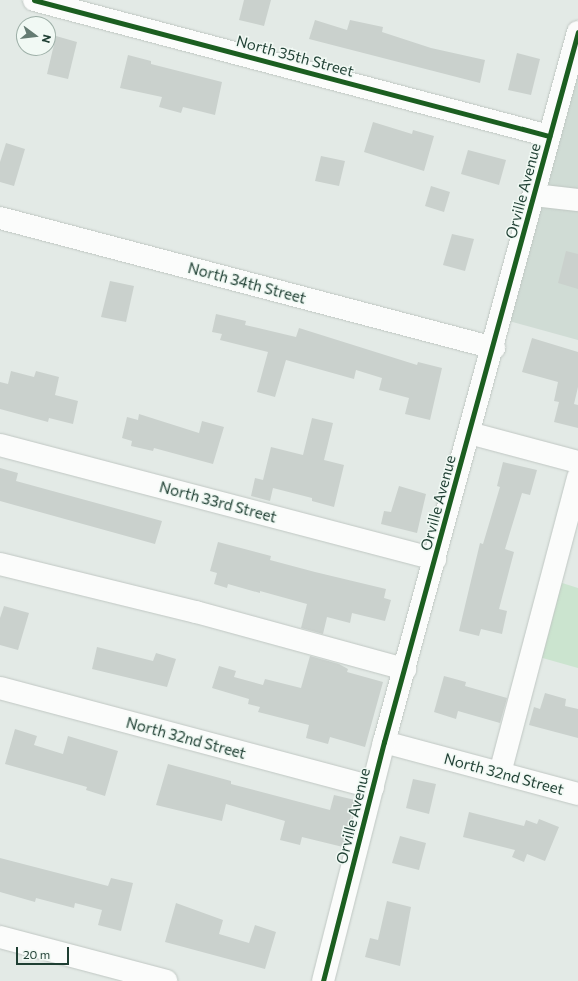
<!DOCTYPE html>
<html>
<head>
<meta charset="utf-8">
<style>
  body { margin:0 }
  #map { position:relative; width:578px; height:981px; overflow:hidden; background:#e3eae6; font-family:Commissioner,sans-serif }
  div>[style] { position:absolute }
  .built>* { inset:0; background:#d0dcd5 }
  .green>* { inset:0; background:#cbe4cf }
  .building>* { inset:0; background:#cad1cd }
  .roads { filter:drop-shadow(0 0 1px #c0c7c3) drop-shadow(0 0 1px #c0c7c3) }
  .minor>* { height:22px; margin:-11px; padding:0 11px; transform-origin:11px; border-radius:11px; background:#fbfcfb }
  .cycleway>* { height:5px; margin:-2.5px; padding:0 2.5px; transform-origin:2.5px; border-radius:2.5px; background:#1b5e20 }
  span { translate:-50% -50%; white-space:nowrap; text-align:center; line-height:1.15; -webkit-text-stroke:3px #f1f9f4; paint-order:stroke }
  .street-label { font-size:15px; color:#1f3f33 }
  .north { position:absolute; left:16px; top:16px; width:40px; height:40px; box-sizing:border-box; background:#f1f9f4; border:1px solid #9dafa7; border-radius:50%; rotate:105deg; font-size:11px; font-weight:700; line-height:16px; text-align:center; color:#1f3f33 }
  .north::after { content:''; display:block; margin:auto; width:14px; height:18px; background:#647b72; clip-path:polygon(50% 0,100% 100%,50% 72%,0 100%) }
  .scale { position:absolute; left:16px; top:947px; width:53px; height:18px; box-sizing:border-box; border:2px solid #1f3f33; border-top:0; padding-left:5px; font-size:12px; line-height:14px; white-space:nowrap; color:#1f3f33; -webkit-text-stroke:3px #f1f9f4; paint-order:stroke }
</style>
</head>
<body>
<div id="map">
  <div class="built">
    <i style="clip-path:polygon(578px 61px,578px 340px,509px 321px)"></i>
  </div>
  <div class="green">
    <i style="clip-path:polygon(559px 582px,578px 588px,578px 668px,539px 657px)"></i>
  </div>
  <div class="building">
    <i style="clip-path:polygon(244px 0,271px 0,264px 26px,239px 20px)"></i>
    <i style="clip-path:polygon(315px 20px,347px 30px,350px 20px,383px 27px,382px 32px,431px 48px,485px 60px,480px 83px,309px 39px)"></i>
    <i style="clip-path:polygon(56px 36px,77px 42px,68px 79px,47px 74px)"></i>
    <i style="clip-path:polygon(517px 53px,540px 59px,531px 95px,508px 90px)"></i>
    <i style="clip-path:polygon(128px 55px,151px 61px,151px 64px,222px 82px,215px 115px,183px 107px,181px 113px,159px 107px,162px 97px,120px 88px)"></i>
    <i style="clip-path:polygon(373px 122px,412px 134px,413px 130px,434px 136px,424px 171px,364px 152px)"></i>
    <i style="clip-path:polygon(6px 143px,25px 149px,14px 186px,0 182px,0 162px)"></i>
    <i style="clip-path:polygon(468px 150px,506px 160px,499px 185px,461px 174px)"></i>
    <i style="clip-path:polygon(321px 156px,345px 161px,339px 186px,315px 181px)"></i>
    <i style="clip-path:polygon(431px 186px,450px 192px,444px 212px,425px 206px)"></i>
    <i style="clip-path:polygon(452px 234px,474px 239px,465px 271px,443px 265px)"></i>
    <i style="clip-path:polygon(566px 251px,578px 254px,578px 289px,558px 283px)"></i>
    <i style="clip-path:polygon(110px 281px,134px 286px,126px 322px,101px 317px)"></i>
    <i style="clip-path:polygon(216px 314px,246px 321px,245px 325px,296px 337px,299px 328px,417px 365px,418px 362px,442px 368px,430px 420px,405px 414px,409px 398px,379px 390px,382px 378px,356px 370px,354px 379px,286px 360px,275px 397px,257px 392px,268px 352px,220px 340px,222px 334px,212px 332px)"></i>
    <i style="clip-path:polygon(532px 338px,578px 352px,578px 387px,574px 404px,578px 405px,578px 428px,554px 422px,559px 402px,554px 401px,558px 382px,522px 372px)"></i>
    <i style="clip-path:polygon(11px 371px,34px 377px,36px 371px,59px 377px,55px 395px,78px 401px,73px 424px,49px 418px,48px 422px,0 409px,0 382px,8px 384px)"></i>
    <i style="clip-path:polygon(139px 414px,199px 433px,202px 421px,224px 427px,213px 464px,154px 448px,153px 451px,131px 446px,132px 441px,122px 438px,127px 417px,138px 420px)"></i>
    <i style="clip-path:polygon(312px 418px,333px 423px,324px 460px,344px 465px,334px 507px,312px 501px,312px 498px,273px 488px,270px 501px,251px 496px,255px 478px,263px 480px,271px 447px,303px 455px)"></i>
    <i style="clip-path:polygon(503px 462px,537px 470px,530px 495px,522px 493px,505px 549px,514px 552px,499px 609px,507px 611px,502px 634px,481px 629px,479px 636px,459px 631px,480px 543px,483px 544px,500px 487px,497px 486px)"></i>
    <i style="clip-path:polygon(0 468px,18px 473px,16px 481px,162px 521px,155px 544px,0 501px)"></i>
    <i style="clip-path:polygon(399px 486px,426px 494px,417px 533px,381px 524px,384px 511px,391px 512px)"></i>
    <i style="clip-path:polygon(218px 542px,271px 556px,270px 560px,315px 572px,386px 589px,384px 598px,391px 600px,385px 621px,352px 613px,350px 623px,327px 617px,323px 634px,301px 628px,307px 604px,260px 591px,260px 593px,228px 584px,227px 588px,214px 584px,217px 573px,210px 571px)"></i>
    <i style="clip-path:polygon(4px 606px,29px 613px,18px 650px,0 645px,0 618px)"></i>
    <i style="clip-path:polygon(97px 647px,153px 661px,156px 653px,176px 659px,167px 687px,92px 669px)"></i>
    <i style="clip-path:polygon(310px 656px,339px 664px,348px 669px,347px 672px,383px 682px,365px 747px,330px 737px,328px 744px,306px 738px,309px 725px,258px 712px,260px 707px,248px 704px,249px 699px,212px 688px,219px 666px,236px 671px,234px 677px,263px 685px,265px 679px,301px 688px)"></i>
    <i style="clip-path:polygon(444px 676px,466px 682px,465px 686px,507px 698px,500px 723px,458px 711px,456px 719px,434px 712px)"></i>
    <i style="clip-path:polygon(545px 693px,566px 699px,565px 706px,578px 709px,578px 738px,529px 725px,534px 707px,540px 709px)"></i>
    <i style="clip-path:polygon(15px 729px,37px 736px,34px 745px,63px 754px,68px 736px,118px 751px,105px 796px,86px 790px,87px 787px,5px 764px)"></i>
    <i style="clip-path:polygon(168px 764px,231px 781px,231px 784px,330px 810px,334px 795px,355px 800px,343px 847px,302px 837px,300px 845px,280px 840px,285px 821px,226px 804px,222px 821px,156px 805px)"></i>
    <i style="clip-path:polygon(413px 779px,436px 784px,429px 814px,406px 808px)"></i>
    <i style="clip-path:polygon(469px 812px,524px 826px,526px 820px,537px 824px,539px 819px,559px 827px,545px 861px,527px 854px,524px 862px,512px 857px,515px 850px,463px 837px)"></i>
    <i style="clip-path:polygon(400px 836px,426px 843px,419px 870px,392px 863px)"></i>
    <i style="clip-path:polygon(0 858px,108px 886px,111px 878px,133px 883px,121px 931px,98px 925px,102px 910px,75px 903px,74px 908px,36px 898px,35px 902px,0 892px)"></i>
    <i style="clip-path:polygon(387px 901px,411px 907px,400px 966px,365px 957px,370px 938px,378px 940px)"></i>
    <i style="clip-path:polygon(176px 903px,223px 920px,219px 934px,249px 943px,255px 925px,276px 932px,265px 969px,165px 942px)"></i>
  </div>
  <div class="roads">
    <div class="minor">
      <i style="left:34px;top:0;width:533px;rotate:14.79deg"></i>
      <i style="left:534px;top:195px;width:44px;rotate:6.5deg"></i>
      <i style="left:0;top:218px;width:511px;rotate:14.74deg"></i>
      <i style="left:469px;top:433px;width:113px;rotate:14.9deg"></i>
      <i style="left:0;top:445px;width:450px;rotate:14.7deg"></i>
      <i style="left:0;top:564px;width:202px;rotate:13.8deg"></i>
      <i style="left:196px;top:612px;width:217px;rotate:15.3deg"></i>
      <i style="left:0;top:688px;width:386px;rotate:14.9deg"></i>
      <i style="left:384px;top:742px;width:201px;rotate:15deg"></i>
      <i style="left:500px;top:773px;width:306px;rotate:-75.2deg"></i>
      <i style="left:0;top:937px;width:172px;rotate:14.8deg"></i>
      <i style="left:323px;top:981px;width:247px;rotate:-75.7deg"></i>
      <i style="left:384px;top:742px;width:736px;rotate:-74.72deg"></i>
    </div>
  </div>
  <div class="cycleway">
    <i style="left:34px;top:0;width:533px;rotate:14.79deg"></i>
    <i style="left:323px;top:981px;width:247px;rotate:-75.7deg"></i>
    <i style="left:384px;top:742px;width:736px;rotate:-74.72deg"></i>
  </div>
  <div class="street-label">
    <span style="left:295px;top:56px;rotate:15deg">North 35th Street</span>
    <span style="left:523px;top:191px;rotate:-75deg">Orville Avenue</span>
    <span style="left:247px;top:283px;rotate:15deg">North 34th Street</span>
    <span style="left:218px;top:502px;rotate:15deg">North 33rd Street</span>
    <span style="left:438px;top:503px;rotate:-75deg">Orville Avenue</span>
    <span style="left:186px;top:738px;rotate:15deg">North 32nd Street</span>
    <span style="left:504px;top:774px;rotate:15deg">North 32nd Street</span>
    <span style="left:353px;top:816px;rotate:-76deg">Orville Avenue</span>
  </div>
  <div class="north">N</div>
  <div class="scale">20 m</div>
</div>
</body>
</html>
